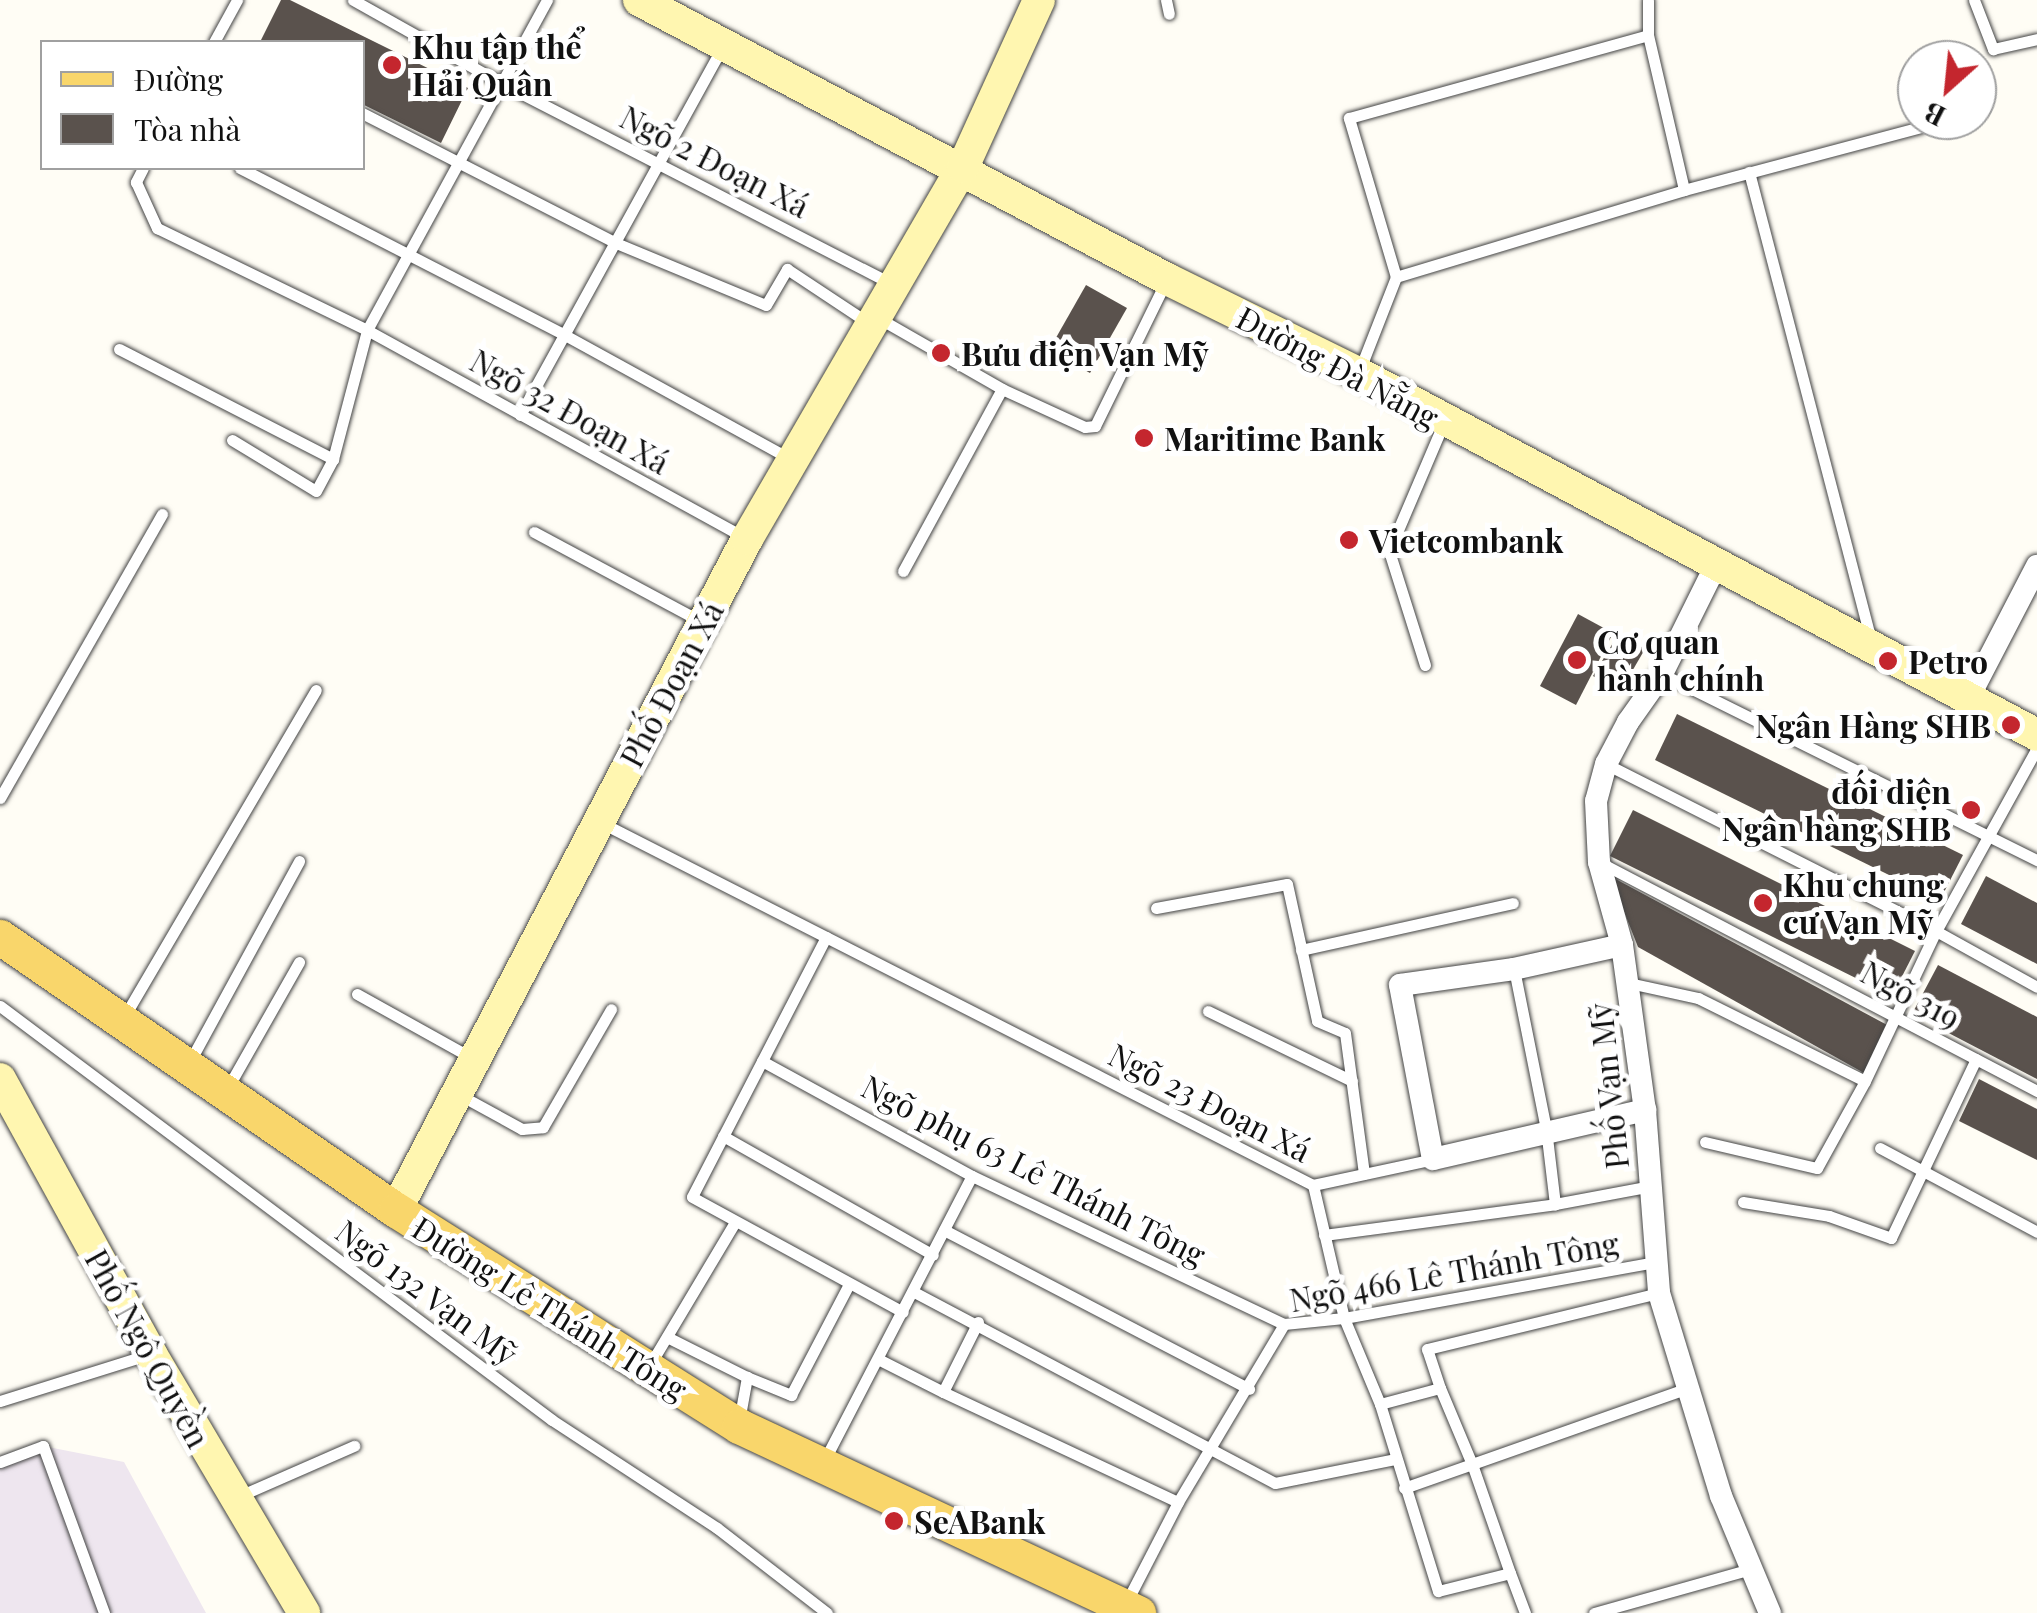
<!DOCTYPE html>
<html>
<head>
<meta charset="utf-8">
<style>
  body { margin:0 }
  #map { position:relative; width:2037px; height:1613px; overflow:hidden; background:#fffdf5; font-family:"Playfair Display",serif }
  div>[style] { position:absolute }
  .industrial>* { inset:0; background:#eee6ef }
  .building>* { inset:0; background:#5a524d }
  .roads { filter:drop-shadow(0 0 2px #444) drop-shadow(0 0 2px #444) }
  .lane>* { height:11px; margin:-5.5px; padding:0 5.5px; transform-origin:5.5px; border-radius:5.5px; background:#fff }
  .street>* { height:22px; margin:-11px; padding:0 11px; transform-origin:11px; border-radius:11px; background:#fff }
  .secondary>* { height:32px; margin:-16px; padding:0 16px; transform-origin:16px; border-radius:16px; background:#fff6b0 }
  .primary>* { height:35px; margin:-17.5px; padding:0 17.5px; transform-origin:17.5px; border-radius:17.5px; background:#f9d66b }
  .dots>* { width:28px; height:28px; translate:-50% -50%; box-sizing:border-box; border:5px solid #fff; border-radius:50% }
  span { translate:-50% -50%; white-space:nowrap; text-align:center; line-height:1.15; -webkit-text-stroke:10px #fff; paint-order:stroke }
  .poi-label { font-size:32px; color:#111; font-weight:700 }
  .left { translate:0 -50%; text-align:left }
  .right { translate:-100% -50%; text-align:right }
  .street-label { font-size:32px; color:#111 }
  .legend { position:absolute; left:40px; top:40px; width:325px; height:130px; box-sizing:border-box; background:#fff; border:2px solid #a0a0a0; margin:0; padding:12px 18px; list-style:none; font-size:30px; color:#111 }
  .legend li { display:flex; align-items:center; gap:20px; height:50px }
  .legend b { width:50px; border:2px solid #a0a0a0 }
  .north { position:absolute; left:1897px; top:40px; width:100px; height:100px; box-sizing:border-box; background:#fff; border:2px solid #a0a0a0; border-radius:50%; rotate:207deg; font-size:28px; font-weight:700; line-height:40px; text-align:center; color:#111 }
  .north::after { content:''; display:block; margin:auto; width:35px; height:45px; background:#c4262e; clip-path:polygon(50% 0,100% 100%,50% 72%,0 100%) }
</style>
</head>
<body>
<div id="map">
  <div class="industrial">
    <i style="clip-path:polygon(43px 1446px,124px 1462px,206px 1613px,0 1613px,0 1462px)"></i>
  </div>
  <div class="building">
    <i style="clip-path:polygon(281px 0,290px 0,468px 88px,441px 143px,362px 104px,362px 42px,260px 42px)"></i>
    <i style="clip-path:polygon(1086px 285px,1127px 308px,1090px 373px,1049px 350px)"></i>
    <i style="clip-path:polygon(1578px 614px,1613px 633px,1576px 705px,1540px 686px)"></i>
    <i style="clip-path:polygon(1619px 633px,1645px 649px,1620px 692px,1593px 676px)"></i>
    <i style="clip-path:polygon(1677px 714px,1963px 855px,1940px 900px,1655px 760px)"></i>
    <i style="clip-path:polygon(1633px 810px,1915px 951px,1892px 996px,1610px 856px)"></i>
    <i style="clip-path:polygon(1610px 876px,1889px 1026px,1864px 1073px,1638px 947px)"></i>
    <i style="clip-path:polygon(1986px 876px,2037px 903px,2037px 964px,1961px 924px)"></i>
    <i style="clip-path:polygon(1938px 965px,2037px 1017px,2037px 1079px,1912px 1014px)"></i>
    <i style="clip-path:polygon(1979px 1079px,2037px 1109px,2037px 1160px,1959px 1121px)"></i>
  </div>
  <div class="roads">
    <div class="lane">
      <i style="left:353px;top:0;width:170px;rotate:29.3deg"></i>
      <i style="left:501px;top:83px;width:437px;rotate:27.2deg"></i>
      <i style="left:1166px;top:0;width:14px;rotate:78deg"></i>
      <i style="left:1648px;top:0;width:35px;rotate:90deg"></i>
      <i style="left:1648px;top:35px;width:159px;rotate:76.9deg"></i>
      <i style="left:1974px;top:0;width:53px;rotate:68.8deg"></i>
      <i style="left:1993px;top:49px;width:45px;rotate:-12.8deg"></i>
      <i style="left:214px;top:42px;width:48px;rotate:-61.3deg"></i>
      <i style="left:362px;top:113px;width:285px;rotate:27.1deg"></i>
      <i style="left:616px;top:243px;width:162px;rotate:22.5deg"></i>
      <i style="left:766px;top:305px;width:42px;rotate:-59.7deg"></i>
      <i style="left:787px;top:269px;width:100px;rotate:33.5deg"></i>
      <i style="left:143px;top:168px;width:16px;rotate:117deg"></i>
      <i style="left:136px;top:182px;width:51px;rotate:65.5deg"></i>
      <i style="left:157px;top:228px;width:233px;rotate:25.9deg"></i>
      <i style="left:367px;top:330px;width:429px;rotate:28.8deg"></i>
      <i style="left:240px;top:168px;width:363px;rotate:27.2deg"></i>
      <i style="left:563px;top:334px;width:258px;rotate:28.8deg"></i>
      <i style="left:1749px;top:172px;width:483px;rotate:75.4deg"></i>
      <i style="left:1396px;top:277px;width:301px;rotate:-16.8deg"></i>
      <i style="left:1684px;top:190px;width:245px;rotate:-14.9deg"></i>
      <i style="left:880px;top:319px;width:141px;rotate:29.8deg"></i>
      <i style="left:1002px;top:389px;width:91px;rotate:24.6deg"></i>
      <i style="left:1085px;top:427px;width:10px;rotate:-6deg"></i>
      <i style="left:1095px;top:426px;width:159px;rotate:-63.9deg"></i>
      <i style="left:119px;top:349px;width:241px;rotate:27.2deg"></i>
      <i style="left:1360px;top:369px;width:99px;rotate:-68.6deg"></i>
      <i style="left:1396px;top:277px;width:166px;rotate:-106.5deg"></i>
      <i style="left:1349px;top:118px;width:310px;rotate:-15.5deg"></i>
      <i style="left:520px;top:415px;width:419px;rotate:-61.2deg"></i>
      <i style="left:232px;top:440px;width:98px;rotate:31.3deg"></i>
      <i style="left:316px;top:491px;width:36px;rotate:-62deg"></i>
      <i style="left:333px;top:459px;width:133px;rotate:-75.2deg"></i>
      <i style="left:367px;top:330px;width:376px;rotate:-61.4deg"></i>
      <i style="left:534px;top:532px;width:188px;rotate:28.2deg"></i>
      <i style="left:903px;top:571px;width:207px;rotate:-61.5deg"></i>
      <i style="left:1425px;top:665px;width:120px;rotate:-107.5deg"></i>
      <i style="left:1389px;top:551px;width:140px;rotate:-66.9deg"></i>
      <i style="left:1662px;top:674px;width:419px;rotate:26.4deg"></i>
      <i style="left:1606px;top:764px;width:370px;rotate:26.8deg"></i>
      <i style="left:1936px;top:931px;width:115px;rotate:29deg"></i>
      <i style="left:0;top:798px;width:327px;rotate:-60.3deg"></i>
      <i style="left:602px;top:823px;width:798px;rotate:26.98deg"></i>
      <i style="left:1313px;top:1185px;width:137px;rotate:76.9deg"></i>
      <i style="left:1344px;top:1318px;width:93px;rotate:67.3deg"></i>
      <i style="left:1380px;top:1404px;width:196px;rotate:72.8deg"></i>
      <i style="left:1438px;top:1591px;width:74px;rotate:-14deg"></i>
      <i style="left:1510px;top:1573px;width:43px;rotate:69.4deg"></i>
      <i style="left:1603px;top:864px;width:490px;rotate:27.6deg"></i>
      <i style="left:1156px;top:908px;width:133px;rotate:-10.4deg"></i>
      <i style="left:1287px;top:884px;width:140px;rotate:77.6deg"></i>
      <i style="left:1317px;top:1021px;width:30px;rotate:23deg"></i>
      <i style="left:1345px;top:1033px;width:142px;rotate:82.3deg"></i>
      <i style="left:826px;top:937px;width:292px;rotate:117.3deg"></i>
      <i style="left:692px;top:1197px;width:240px;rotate:28.6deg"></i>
      <i style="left:1301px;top:950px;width:217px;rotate:-12.5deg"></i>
      <i style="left:1514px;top:969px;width:163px;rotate:78.7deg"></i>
      <i style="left:1546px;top:1129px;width:76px;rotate:83.2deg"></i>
      <i style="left:1629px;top:983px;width:71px;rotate:12.3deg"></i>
      <i style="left:1698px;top:998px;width:186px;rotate:26.4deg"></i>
      <i style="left:357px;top:994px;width:129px;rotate:29.1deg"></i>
      <i style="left:0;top:1006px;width:690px;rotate:36.87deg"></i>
      <i style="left:552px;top:1420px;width:197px;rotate:33.2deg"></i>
      <i style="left:717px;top:1528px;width:139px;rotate:37.7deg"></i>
      <i style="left:1208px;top:1011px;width:160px;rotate:25.9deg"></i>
      <i style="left:124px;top:1017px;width:379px;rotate:-59.6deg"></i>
      <i style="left:762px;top:1061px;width:239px;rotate:28.7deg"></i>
      <i style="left:972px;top:1176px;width:345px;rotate:25.4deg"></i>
      <i style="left:189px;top:1063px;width:230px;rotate:-61.4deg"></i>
      <i style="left:227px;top:1089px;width:146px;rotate:-60.4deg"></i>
      <i style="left:458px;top:1094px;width:73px;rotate:28.7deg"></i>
      <i style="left:522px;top:1129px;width:21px;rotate:-5deg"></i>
      <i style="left:543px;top:1127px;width:136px;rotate:-60deg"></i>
      <i style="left:723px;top:1136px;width:241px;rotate:29.5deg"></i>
      <i style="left:1705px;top:1142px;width:115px;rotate:13.1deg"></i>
      <i style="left:1817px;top:1168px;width:99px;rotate:-61.1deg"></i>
      <i style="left:1865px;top:1081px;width:166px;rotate:-64.7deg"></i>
      <i style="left:1936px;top:931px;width:209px;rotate:-61.1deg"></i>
      <i style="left:1880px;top:1148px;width:178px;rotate:28.1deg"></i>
      <i style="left:1313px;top:1185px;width:123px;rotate:-12.2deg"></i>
      <i style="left:1743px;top:1202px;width:87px;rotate:9.2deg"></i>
      <i style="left:1829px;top:1216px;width:66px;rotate:19.5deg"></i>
      <i style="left:1891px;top:1238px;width:198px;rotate:-64.6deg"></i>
      <i style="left:944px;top:1230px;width:344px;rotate:27.5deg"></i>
      <i style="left:1324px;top:1235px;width:233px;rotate:-7.6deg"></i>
      <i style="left:1555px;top:1204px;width:98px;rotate:-10.6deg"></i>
      <i style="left:914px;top:1292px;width:408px;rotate:27.9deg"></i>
      <i style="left:1275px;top:1483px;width:122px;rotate:-11.3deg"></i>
      <i style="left:978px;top:1322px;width:78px;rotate:116.6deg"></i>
      <i style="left:943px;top:1392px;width:259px;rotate:25.1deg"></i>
      <i style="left:667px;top:1337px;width:89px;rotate:26.6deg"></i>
      <i style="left:878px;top:1359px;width:73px;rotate:26.9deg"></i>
      <i style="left:651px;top:1363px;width:164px;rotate:-59.2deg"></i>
      <i style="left:1440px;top:1388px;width:82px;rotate:67.2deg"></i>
      <i style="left:1472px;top:1464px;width:115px;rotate:70.8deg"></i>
      <i style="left:0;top:1401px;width:154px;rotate:-17.4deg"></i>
      <i style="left:1380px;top:1404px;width:62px;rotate:-14.9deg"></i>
      <i style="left:1440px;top:1388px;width:41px;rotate:-108.4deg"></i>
      <i style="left:1427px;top:1349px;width:239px;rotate:-13.6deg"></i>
      <i style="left:739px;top:1421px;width:45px;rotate:-79.7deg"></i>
      <i style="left:747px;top:1377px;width:48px;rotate:22.2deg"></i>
      <i style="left:791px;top:1395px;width:125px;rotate:-62.4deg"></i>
      <i style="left:824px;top:1461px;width:321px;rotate:-62.6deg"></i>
      <i style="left:0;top:1462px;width:46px;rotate:-20.4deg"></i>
      <i style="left:43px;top:1446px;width:178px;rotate:69.9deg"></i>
      <i style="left:1404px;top:1488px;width:304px;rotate:-19.4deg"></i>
      <i style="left:237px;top:1497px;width:128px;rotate:-23.6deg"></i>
      <i style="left:1127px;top:1601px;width:111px;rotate:-62.7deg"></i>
      <i style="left:1178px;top:1502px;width:207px;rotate:-59.2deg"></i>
      <i style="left:1284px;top:1324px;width:60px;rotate:-5.7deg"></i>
      <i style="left:1344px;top:1318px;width:317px;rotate:-10.2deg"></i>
      <i style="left:1594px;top:1613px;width:166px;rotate:-15.7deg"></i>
    </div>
    <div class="street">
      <i style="left:1715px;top:567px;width:119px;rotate:116.4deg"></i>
      <i style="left:1662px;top:674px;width:59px;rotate:125.3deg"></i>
      <i style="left:1628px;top:722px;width:47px;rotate:117.6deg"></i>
      <i style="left:1606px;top:764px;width:38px;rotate:105deg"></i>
      <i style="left:1596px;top:801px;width:61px;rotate:87.2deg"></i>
      <i style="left:1599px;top:862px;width:86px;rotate:74.5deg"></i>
      <i style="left:1622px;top:945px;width:167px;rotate:82.1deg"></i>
      <i style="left:1645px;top:1110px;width:184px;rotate:85.6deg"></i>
      <i style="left:1659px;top:1293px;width:212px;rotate:73deg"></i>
      <i style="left:1721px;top:1496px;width:127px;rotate:67.3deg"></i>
      <i style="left:1968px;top:699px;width:150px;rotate:-62.6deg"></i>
      <i style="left:1622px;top:945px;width:111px;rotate:167.5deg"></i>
      <i style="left:1514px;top:969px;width:115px;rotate:172deg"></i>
      <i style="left:1400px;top:985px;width:177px;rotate:79.3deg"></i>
      <i style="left:1433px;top:1159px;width:218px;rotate:-13deg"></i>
    </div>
    <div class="secondary">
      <i style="left:639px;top:0;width:597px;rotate:27.85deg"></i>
      <i style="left:1167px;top:279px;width:213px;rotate:26.2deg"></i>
      <i style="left:1358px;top:373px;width:769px;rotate:28.06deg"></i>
      <i style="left:0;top:1079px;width:314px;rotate:61.2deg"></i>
      <i style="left:151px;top:1354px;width:301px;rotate:59.4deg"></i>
      <i style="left:396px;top:1210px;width:757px;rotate:-62.39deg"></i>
      <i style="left:747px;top:539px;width:430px;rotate:-59.9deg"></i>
      <i style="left:963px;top:167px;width:183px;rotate:-65.5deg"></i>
    </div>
    <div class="primary">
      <i style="left:0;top:937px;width:481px;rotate:34.6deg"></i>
      <i style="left:396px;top:1210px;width:405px;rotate:32.2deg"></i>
      <i style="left:739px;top:1426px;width:441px;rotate:25.1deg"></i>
    </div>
  </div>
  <div class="dots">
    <i style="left:392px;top:65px;background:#c4262e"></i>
    <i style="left:941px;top:353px;background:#c4262e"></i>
    <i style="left:1144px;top:438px;background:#c4262e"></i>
    <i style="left:1349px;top:540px;background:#c4262e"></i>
    <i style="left:1577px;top:660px;background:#c4262e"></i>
    <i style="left:1888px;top:661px;background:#c4262e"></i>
    <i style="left:2011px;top:725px;background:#c4262e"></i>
    <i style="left:1971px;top:810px;background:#c4262e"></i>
    <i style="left:1763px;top:903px;background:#c4262e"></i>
    <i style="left:894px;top:1521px;background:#c4262e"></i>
  </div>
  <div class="poi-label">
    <span class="left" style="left:412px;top:65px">Khu tập thể<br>Hải Quân</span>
    <span class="left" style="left:961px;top:353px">Bưu điện Vạn Mỹ</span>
    <span class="left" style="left:1164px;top:438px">Maritime Bank</span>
    <span class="left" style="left:1369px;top:540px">Vietcombank</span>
    <span class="left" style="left:1597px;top:660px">Cơ quan<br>hành chính</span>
    <span class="left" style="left:1908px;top:661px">Petro</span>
    <span class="right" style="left:1991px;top:725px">Ngân Hàng SHB</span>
    <span class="right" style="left:1951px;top:810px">đối diện<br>Ngân hàng SHB</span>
    <span class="left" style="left:1783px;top:903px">Khu chung<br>cư Vạn Mỹ</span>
    <span class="left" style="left:914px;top:1521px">SeABank</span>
  </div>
  <div class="street-label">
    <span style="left:715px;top:161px;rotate:27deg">Ngõ 2 Đoạn Xá</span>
    <span style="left:1338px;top:367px;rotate:28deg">Đường Đà Nẵng</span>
    <span style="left:570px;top:411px;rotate:29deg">Ngõ 32 Đoạn Xá</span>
    <span style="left:671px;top:684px;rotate:-62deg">Phố Đoạn Xá</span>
    <span style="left:1911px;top:994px;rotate:28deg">Ngõ 319</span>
    <span style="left:1608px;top:1086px;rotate:-96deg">Phố Vạn Mỹ</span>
    <span style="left:1210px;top:1102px;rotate:27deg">Ngõ 23 Đoạn Xá</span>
    <span style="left:1034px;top:1170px;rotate:27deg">Ngõ phụ 63 Lê Thánh Tông</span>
    <span style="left:1454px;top:1271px;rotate:-10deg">Ngõ 466 Lê Thánh Tông</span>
    <span style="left:427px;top:1292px;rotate:37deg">Ngõ 132 Vạn Mỹ</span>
    <span style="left:550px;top:1308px;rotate:32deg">Đường Lê Thánh Tông</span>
    <span style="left:148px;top:1348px;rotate:61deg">Phố Ngô Quyền</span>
  </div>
  <ul class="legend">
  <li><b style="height:12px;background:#f9d66b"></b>Đường</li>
  <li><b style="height:28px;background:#5a524d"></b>Tòa nhà</li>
  </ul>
  <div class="north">B</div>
</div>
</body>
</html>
